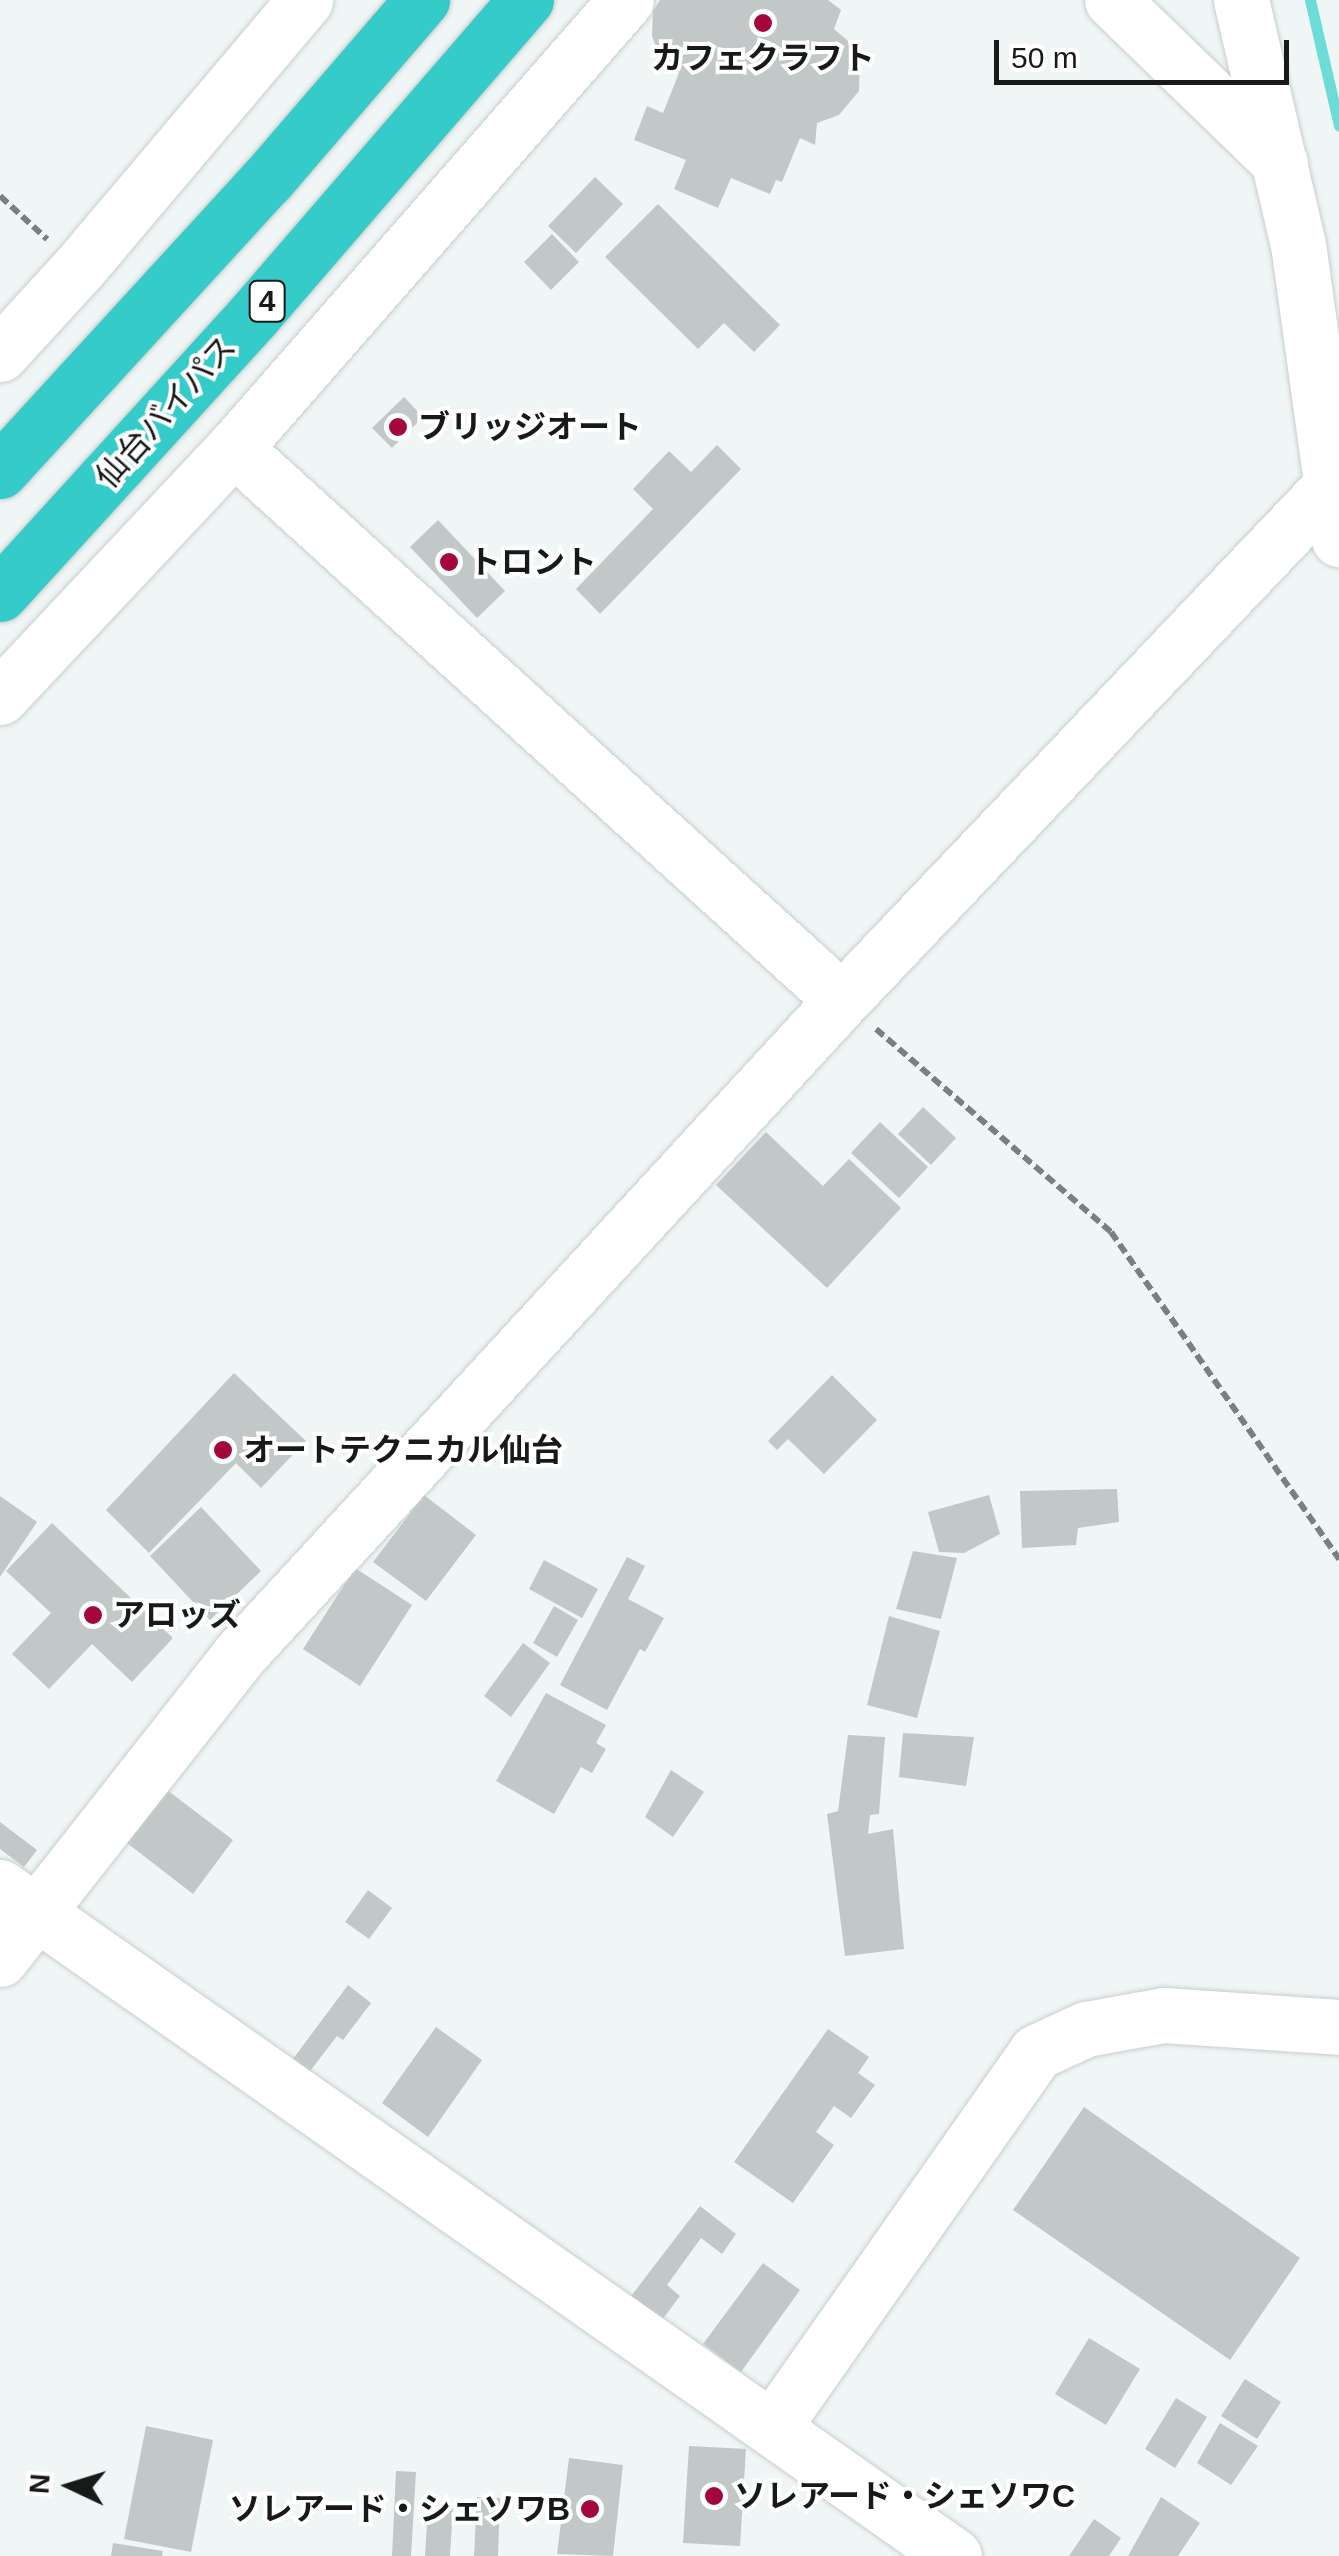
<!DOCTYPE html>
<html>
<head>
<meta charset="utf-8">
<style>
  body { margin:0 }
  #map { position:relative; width:1339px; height:2556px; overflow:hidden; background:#f0f6f6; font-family:Helvetica,"Noto Sans JP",sans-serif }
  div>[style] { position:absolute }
  .stream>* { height:11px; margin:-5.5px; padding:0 5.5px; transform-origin:5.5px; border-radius:5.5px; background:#6ddcd8 }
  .building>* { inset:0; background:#c1c8c7 }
  .path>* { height:6px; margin-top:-3px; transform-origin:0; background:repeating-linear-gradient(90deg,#7b7f7f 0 10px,transparent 0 15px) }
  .roads { filter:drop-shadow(0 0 2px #c7cdcd) drop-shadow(0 0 2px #c7cdcd) }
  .minor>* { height:55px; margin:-27.5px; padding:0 27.5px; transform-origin:27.5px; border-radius:27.5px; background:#fff }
  .highway>* { height:55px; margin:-27.5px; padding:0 27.5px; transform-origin:27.5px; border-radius:27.5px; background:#34cbc8 }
  .dots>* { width:28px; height:28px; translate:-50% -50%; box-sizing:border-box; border:5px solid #fff; border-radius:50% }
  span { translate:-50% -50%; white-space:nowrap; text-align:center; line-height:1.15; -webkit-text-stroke:8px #fff; paint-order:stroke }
  .shield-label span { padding:2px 8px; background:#fff; border:2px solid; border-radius:8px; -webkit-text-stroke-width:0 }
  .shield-label { font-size:30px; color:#181a1a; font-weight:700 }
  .poi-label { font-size:32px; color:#181a1a; font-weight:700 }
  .left { translate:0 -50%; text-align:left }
  .right { translate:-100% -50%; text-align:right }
  .street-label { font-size:32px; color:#181a1a }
  .north { position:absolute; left:20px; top:2436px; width:100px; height:100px; -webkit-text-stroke:8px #fff; paint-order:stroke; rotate:274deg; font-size:28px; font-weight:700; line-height:40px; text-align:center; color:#181a1a }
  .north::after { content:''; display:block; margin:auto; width:35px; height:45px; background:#181a1a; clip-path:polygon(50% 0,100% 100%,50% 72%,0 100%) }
  .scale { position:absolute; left:994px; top:40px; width:295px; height:45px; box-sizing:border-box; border:5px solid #181a1a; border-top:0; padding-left:12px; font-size:30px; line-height:35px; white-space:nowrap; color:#181a1a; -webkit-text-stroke:8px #fff; paint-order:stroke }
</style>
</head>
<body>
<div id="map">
  <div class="stream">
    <i style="left:1310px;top:0;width:129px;rotate:77deg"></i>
  </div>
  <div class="building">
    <i style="clip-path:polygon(660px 0,828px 0,841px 10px,834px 29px,854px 46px,860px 60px,859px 91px,839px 115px,817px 123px,815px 145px,800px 138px,782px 182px,776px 180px,770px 194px,731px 178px,718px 208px,674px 189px,686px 160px,634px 140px,647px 106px,663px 113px,679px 73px,660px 57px,652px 36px,653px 11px)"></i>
    <i style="clip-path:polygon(595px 177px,623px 204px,576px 253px,548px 226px)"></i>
    <i style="clip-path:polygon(658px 204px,780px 325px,754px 352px,724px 323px,698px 349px,605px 257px)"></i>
    <i style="clip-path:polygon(552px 234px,579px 262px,551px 290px,524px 262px)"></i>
    <i style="clip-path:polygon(404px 397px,423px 417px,392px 448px,372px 428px)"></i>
    <i style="clip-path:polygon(717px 445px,741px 469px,600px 614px,576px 589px,653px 509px,633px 489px,669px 451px,691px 472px)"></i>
    <i style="clip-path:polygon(438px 520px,505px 591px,477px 618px,410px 547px)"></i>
    <i style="clip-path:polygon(923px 1107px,956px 1138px,931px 1165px,898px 1134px)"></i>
    <i style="clip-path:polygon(880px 1122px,928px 1167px,899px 1198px,851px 1153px)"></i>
    <i style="clip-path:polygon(766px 1132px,823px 1186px,849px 1159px,901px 1208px,827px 1288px,716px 1185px)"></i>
    <i style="clip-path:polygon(234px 1373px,306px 1441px,261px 1488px,236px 1463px,149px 1553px,106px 1510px)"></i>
    <i style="clip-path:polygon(832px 1375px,877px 1420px,824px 1474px,788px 1439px,777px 1450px,768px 1441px)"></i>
    <i style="clip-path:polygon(1117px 1489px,1119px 1522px,1078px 1528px,1076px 1545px,1022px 1548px,1020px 1491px)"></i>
    <i style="clip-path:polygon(424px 1495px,476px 1535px,426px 1601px,373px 1562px)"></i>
    <i style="clip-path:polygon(989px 1495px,1000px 1534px,964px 1553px,939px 1552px,928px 1512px)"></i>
    <i style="clip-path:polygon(0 1496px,37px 1522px,0 1577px)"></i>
    <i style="clip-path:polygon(201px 1507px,261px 1571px,210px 1620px,150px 1556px)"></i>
    <i style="clip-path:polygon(52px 1523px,173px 1638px,132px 1682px,92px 1644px,49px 1689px,12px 1654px,51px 1613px,6px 1571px)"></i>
    <i style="clip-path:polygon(913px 1551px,957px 1558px,941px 1619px,896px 1609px)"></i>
    <i style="clip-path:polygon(627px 1557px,645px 1566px,628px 1599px,664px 1618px,645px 1652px,640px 1649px,607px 1710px,560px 1685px)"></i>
    <i style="clip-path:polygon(544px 1560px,598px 1589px,582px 1618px,529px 1589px)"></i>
    <i style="clip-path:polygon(355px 1568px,412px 1605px,360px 1686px,303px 1649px)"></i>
    <i style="clip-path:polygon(554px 1606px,578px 1620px,557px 1657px,533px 1643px)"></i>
    <i style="clip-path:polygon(889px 1616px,940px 1631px,917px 1718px,867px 1705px)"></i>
    <i style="clip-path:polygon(523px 1643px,550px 1663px,511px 1717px,484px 1696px)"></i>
    <i style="clip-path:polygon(546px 1693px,606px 1725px,596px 1743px,606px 1749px,592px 1773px,581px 1767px,554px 1814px,496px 1781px)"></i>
    <i style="clip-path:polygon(903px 1733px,974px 1737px,966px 1786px,899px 1777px)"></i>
    <i style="clip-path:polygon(848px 1735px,885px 1737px,879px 1814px,870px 1815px,868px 1834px,893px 1829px,904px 1949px,845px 1956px,827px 1814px,838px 1811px)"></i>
    <i style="clip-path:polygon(671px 1770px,704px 1792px,673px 1837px,645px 1817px)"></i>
    <i style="clip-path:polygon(167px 1790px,233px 1840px,193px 1894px,127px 1843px)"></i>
    <i style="clip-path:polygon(0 1822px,37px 1850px,24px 1867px,0 1849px)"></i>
    <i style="clip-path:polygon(368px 1890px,392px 1908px,369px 1939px,345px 1922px)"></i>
    <i style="clip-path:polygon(348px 1985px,371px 2003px,343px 2040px,337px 2036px,307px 2075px,290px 2063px)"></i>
    <i style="clip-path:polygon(436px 2027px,482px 2060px,428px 2137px,382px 2103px)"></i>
    <i style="clip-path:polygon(828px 2029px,869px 2057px,858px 2073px,875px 2085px,851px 2118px,834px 2106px,816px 2132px,834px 2145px,793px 2203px,734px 2162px)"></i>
    <i style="clip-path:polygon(1084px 2107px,1300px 2258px,1230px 2360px,1013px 2210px)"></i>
    <i style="clip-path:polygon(700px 2206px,736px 2234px,722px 2254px,701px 2238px,667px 2285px,680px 2296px,656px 2328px,625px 2304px)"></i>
    <i style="clip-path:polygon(763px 2263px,800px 2290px,741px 2372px,703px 2344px)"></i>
    <i style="clip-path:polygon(1089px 2338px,1140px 2369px,1106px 2425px,1055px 2394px)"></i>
    <i style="clip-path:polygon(1245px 2379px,1281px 2402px,1257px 2439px,1221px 2416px)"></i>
    <i style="clip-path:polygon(1176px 2398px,1207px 2417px,1175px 2468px,1145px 2449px)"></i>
    <i style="clip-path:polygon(1220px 2423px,1258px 2446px,1231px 2485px,1197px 2463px)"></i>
    <i style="clip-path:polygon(146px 2426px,213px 2440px,191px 2552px,124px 2539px)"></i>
    <i style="clip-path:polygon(689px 2446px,746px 2449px,740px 2546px,683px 2543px)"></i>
    <i style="clip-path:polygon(569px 2458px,623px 2465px,613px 2556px,557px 2554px)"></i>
    <i style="clip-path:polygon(396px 2471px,416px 2472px,411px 2556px,392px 2556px)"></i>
    <i style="clip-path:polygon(477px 2497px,500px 2498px,498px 2556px,474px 2556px)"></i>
    <i style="clip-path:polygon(1161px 2497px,1200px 2523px,1178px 2556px,1128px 2556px)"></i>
    <i style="clip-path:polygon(428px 2506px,453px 2507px,450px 2556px,425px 2556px)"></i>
    <i style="clip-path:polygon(1094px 2519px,1121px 2538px,1109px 2556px,1069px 2556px)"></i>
    <i style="clip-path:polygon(113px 2543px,163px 2551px,162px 2556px,111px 2556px)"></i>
  </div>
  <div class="path">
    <i style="left:0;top:196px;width:64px;rotate:42.5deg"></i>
    <i style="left:876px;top:1029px;width:311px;rotate:40.8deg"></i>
    <i style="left:1111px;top:1232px;width:399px;rotate:55.1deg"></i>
  </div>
  <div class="roads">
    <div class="minor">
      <i style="left:1112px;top:0;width:234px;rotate:44.1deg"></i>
      <i style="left:1241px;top:0;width:251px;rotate:76.9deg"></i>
      <i style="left:1298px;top:244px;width:298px;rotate:82.1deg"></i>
      <i style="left:0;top:354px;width:115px;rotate:-47.5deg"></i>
      <i style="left:78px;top:269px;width:352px;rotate:-49.8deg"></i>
      <i style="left:234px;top:448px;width:821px;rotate:42.24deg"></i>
      <i style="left:0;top:697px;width:342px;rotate:-46.8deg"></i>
      <i style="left:234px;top:448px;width:595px;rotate:-48.81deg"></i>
      <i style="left:0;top:1887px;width:1165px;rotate:35.04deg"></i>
      <i style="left:0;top:1959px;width:388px;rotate:-51.8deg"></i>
      <i style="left:240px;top:1654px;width:889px;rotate:-47.37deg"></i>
      <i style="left:842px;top:1000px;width:708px;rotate:-46.43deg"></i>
      <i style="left:772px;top:2428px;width:459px;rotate:-54.9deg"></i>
      <i style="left:1036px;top:2052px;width:55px;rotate:-24.7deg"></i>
      <i style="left:1086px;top:2029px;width:79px;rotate:-10.2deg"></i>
      <i style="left:1164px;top:2015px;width:175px;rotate:3.9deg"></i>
    </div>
    <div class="highway">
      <i style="left:0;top:471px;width:395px;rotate:-47.5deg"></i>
      <i style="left:267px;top:180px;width:238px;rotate:-49.3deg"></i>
      <i style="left:0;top:594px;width:376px;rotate:-47.7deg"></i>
      <i style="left:253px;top:316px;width:418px;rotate:-49.2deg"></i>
    </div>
  </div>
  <div class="dots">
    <i style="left:763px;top:23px;background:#a4083b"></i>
    <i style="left:398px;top:427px;background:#a4083b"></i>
    <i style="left:449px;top:562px;background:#a4083b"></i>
    <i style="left:223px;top:1450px;background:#a4083b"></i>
    <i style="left:93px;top:1615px;background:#a4083b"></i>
    <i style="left:714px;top:2496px;background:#a4083b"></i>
    <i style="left:590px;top:2509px;background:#a4083b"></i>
  </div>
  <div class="shield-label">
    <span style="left:267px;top:301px">4</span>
  </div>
  <div class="poi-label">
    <span style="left:763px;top:58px">カフェクラフト</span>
    <span class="left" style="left:418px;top:427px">ブリッジオート</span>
    <span class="left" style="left:469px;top:562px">トロント</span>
    <span class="left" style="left:243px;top:1450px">オートテクニカル仙台</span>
    <span class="left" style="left:113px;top:1615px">アロッズ</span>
    <span class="left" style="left:734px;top:2496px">ソレアード・シェソワC</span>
    <span class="right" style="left:570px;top:2509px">ソレアード・シェソワB</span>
  </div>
  <div class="street-label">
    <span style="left:166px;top:412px;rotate:-48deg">仙台バイパス</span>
  </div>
  <div class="north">N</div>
  <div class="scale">50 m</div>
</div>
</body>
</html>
